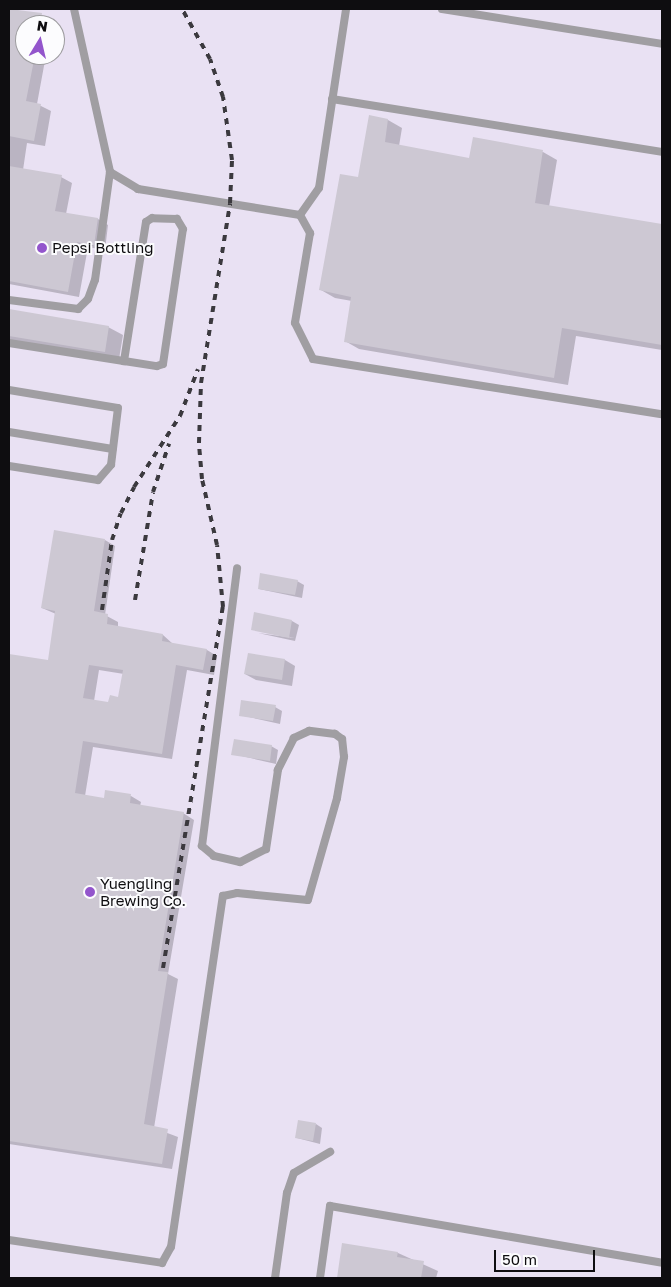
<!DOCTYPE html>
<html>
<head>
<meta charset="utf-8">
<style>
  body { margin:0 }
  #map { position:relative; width:671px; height:1287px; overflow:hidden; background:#f1ecf7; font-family:"Golos Text",sans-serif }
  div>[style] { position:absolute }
  .built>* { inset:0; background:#e9e1f3 }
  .shadow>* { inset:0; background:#0003 }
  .building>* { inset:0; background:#cdc8d3 }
  .lane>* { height:8px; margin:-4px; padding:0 4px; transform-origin:4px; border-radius:4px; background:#a09ea2 }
  .rail>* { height:4px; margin-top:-2px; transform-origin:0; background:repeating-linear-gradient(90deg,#3b393e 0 6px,transparent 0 12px) }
  .dots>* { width:14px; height:14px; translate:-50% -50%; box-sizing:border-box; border:2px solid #fcfcfe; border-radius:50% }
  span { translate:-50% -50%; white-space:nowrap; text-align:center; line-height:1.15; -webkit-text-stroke:4px #fcfcfe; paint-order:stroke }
  .poi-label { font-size:15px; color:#0e0d10 }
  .left { translate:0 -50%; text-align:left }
  .frame { position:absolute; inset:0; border:10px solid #0e0d10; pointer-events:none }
  .north { position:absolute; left:15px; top:15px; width:50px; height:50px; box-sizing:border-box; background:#fcfcfe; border:1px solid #9d9c9f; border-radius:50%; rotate:9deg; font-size:14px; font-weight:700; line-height:20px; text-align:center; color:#0e0d10 }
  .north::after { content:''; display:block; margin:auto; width:18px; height:22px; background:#9355cc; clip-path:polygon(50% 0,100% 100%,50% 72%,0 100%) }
  .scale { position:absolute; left:494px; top:1250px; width:101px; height:22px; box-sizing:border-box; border:2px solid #0e0d10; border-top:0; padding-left:6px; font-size:15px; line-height:18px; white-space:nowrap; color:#0e0d10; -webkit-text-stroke:4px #fcfcfe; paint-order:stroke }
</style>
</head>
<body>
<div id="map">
  <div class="built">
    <i style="clip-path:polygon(evenodd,9px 9px,662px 9px,662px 1278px,9px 1278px,9px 9px,25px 25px,55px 25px,55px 55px,25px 55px,25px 25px)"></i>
  </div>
  <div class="shadow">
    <i style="clip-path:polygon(9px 9px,42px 15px,52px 21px,52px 25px,25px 25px,25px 55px,46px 55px,37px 104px,51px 111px,45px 146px,27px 143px,23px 170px,61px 177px,72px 183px,66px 214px,98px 219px,108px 225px,105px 250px,88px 247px,79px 297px,9px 284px)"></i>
    <i style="clip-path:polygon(370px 117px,388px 120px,402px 128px,399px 146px,470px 159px,543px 152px,557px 160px,549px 207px,662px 225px,662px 350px,576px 336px,568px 385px,359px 349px,345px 341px,352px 301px,335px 298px,321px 290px,359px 178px)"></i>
    <i style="clip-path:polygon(9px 311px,108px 327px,123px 335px,119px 359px,9px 341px)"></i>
    <i style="clip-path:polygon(evenodd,105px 540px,115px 546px,105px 615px,118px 622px,118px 627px,163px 635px,173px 644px,207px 650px,217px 656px,214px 675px,187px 670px,172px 759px,93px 747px,85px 796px,105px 799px,131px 796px,141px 802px,140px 806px,183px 813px,194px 820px,168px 974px,178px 979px,154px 1128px,178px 1137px,172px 1169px,9px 1144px,9px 655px,49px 662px,56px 614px,42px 608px,105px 540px,99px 670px,124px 674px,119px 698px,109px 704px,94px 701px,99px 670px)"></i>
    <i style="clip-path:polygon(297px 581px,304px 585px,302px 598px,259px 589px)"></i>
    <i style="clip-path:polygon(292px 621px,299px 625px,295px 641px,258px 633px,295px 638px,252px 629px)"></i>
    <i style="clip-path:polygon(249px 654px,285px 660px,295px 666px,292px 686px,256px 680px,245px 674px)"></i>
    <i style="clip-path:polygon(275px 707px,282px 711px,280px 724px,240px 715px)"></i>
    <i style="clip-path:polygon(271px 746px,278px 750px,276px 764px,233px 754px)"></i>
    <i style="clip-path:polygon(316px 1124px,322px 1128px,320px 1144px,297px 1138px)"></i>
    <i style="clip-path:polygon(343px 1245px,398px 1253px,438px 1271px,436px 1278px,338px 1278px)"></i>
  </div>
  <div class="building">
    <i style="clip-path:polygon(9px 9px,42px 13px,40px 25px,25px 25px,25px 55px,35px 55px,26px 101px,41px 104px,34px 141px,9px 136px)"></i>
    <i style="clip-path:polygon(369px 115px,388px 119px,385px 142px,469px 158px,473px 137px,543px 150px,535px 203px,662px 224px,662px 345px,562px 328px,554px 378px,344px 342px,351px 297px,319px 290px,340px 174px,358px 177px)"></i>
    <i style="clip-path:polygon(9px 166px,62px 175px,55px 211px,98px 218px,94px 245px,77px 242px,68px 292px,9px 281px)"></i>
    <i style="clip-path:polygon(9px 309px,109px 326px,105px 352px,9px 336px)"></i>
    <i style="clip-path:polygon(evenodd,54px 530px,105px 539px,94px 611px,108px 614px,107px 624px,163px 634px,162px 641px,207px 649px,203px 670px,176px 665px,162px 754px,83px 741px,75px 793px,104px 798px,105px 790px,131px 794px,130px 803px,184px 812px,158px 971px,168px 972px,144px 1124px,168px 1129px,162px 1164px,9px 1141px,9px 654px,48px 660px,55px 611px,41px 608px,54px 530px,89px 665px,123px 670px,118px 697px,110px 695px,108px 702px,83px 698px,89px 665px)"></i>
    <i style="clip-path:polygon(260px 573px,298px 580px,295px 595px,258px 589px)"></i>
    <i style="clip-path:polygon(254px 612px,292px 620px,289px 638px,251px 630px)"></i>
    <i style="clip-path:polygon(248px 653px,285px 659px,282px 680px,244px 674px)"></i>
    <i style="clip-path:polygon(241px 700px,276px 705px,273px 721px,239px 716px)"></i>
    <i style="clip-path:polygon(234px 739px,272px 745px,270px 761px,231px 755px)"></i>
    <i style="clip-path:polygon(298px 1120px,316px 1123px,313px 1141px,295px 1138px)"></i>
    <i style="clip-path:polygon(342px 1243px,398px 1252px,397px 1257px,424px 1261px,421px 1278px,337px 1278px)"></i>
  </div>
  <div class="lane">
    <i style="left:74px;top:9px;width:167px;rotate:77.5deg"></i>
    <i style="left:110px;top:172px;width:33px;rotate:31deg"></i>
    <i style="left:138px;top:189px;width:164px;rotate:9.1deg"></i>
    <i style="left:300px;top:215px;width:33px;rotate:-55deg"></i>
    <i style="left:319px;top:188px;width:181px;rotate:-81.4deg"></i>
    <i style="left:442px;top:9px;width:223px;rotate:9deg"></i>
    <i style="left:332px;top:99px;width:334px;rotate:9.1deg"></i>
    <i style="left:300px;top:215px;width:21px;rotate:61deg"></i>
    <i style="left:310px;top:233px;width:91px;rotate:99.5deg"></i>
    <i style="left:295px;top:323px;width:40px;rotate:63.4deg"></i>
    <i style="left:313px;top:359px;width:353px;rotate:9deg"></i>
    <i style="left:9px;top:300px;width:70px;rotate:7.4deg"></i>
    <i style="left:78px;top:309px;width:14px;rotate:-45deg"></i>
    <i style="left:88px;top:299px;width:20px;rotate:-70deg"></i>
    <i style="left:95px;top:280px;width:109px;rotate:-82.1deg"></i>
    <i style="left:9px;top:343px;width:116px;rotate:8.9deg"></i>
    <i style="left:124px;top:361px;width:33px;rotate:9deg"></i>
    <i style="left:157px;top:366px;width:6px;rotate:-18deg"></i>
    <i style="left:163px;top:364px;width:136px;rotate:-81.6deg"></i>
    <i style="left:183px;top:229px;width:12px;rotate:-121deg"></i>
    <i style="left:177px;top:219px;width:25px;rotate:-178deg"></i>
    <i style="left:152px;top:218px;width:7px;rotate:146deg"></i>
    <i style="left:146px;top:222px;width:141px;rotate:99deg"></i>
    <i style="left:9px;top:390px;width:110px;rotate:9.4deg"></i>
    <i style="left:118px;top:408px;width:57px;rotate:97deg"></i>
    <i style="left:111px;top:465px;width:20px;rotate:131deg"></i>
    <i style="left:98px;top:480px;width:90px;rotate:-171.1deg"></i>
    <i style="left:9px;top:432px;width:105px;rotate:9.3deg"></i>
    <i style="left:9px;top:1240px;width:155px;rotate:8.5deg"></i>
    <i style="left:162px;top:1263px;width:18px;rotate:-61deg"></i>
    <i style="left:171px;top:1247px;width:355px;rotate:-81.6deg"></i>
    <i style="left:223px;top:896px;width:14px;rotate:-12deg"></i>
    <i style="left:237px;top:893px;width:71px;rotate:5.6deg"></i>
    <i style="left:308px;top:900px;width:106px;rotate:-74.1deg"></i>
    <i style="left:337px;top:798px;width:42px;rotate:-80.3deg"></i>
    <i style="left:344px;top:757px;width:18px;rotate:-96deg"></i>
    <i style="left:342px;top:739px;width:9px;rotate:-144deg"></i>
    <i style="left:335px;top:734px;width:26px;rotate:-173deg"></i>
    <i style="left:309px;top:731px;width:17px;rotate:155deg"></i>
    <i style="left:294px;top:738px;width:36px;rotate:117deg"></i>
    <i style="left:278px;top:770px;width:80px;rotate:98.6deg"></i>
    <i style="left:266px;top:849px;width:29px;rotate:153deg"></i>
    <i style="left:240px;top:862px;width:27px;rotate:-167deg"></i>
    <i style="left:214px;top:856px;width:16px;rotate:-140deg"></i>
    <i style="left:202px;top:846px;width:280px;rotate:-82.8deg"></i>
    <i style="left:275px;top:1278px;width:86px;rotate:-82deg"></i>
    <i style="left:287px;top:1193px;width:21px;rotate:-71deg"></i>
    <i style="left:294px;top:1173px;width:42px;rotate:-30.3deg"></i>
    <i style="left:320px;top:1278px;width:73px;rotate:-82.1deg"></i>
    <i style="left:330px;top:1206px;width:337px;rotate:9.7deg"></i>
  </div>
  <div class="rail">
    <i style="left:135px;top:600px;width:109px;rotate:-80.5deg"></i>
    <i style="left:153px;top:492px;width:51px;rotate:-71.6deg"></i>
    <i style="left:102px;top:610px;width:71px;rotate:-81.9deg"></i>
    <i style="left:112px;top:540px;width:28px;rotate:-72deg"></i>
    <i style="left:121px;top:513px;width:29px;rotate:-63deg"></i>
    <i style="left:134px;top:487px;width:85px;rotate:-57.1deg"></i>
    <i style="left:180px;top:416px;width:50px;rotate:-69deg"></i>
    <i style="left:163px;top:968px;width:366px;rotate:-80.6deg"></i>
    <i style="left:223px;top:607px;width:62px;rotate:-95.5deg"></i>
    <i style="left:217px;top:545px;width:68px;rotate:-102.8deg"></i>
    <i style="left:202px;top:479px;width:36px;rotate:-95deg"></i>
    <i style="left:199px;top:443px;width:60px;rotate:-88.1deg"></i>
    <i style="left:201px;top:383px;width:182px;rotate:-80.8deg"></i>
    <i style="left:230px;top:203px;width:43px;rotate:-87.3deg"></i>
    <i style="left:232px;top:160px;width:64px;rotate:-98.1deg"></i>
    <i style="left:223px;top:97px;width:40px;rotate:-108.9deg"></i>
    <i style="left:210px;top:59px;width:57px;rotate:-119.2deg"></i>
  </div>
  <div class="dots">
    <i style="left:42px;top:248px;background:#9355cc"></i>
    <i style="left:90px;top:892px;background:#9355cc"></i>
  </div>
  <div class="poi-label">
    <span class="left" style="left:52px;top:248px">Pepsi Bottling</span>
    <span class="left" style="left:100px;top:892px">Yuengling<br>Brewing Co.</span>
  </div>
  <div class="frame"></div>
  <div class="north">N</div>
  <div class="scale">50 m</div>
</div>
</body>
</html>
